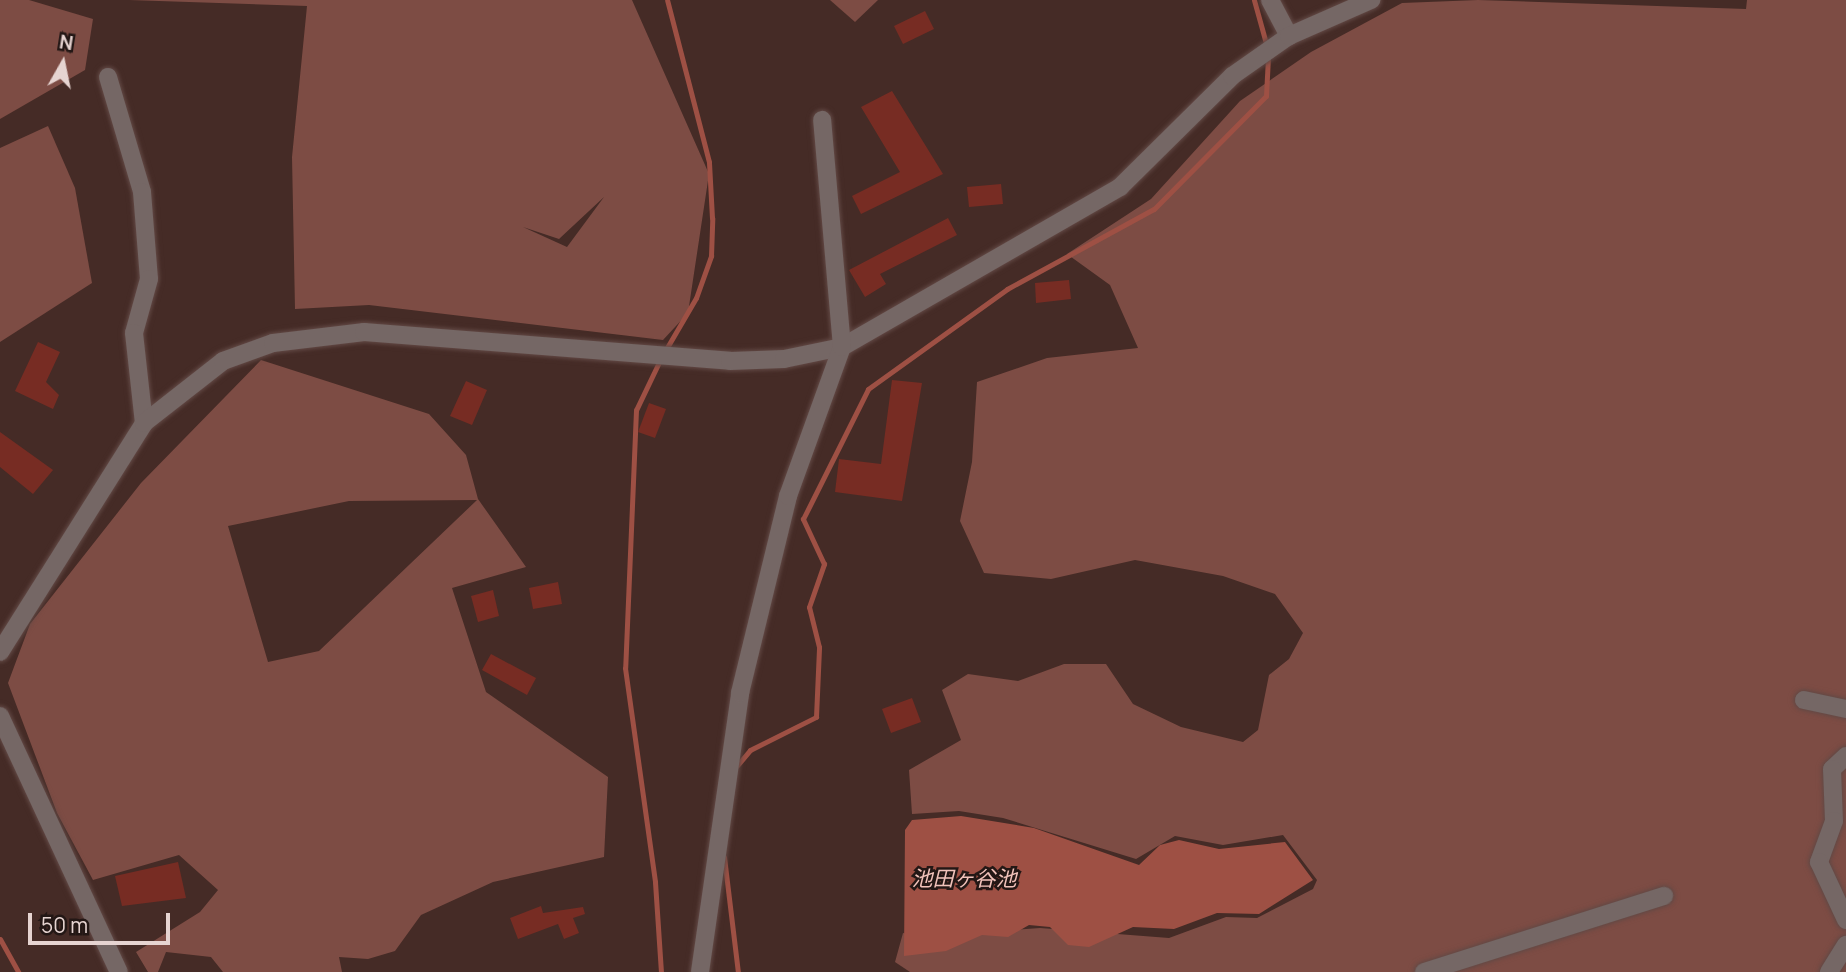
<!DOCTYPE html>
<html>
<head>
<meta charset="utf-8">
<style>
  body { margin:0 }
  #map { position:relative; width:1846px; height:972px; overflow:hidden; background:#452b26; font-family:Manrope,"Noto Sans JP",sans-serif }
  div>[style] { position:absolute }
  .green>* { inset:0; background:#7d4c44 }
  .water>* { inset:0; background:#9e5044 }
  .stream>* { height:5px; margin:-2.5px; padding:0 2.5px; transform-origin:2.5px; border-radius:2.5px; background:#9e5044 }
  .building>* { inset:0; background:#772c23 }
  .roads { filter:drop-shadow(0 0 2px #624945) drop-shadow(0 0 2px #624945) }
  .minor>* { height:18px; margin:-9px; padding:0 9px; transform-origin:9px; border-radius:9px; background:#756765 }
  span { translate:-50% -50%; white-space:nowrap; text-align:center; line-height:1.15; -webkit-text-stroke:5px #231715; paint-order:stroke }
  .water-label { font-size:21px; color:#f1c2ba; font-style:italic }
  .north { position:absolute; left:28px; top:28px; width:70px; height:70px; -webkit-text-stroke:5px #231715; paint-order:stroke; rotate:9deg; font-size:19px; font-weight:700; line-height:28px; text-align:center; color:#e6d4d1 }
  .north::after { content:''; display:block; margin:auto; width:24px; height:32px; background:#e6d4d1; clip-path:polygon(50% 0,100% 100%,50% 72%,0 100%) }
  .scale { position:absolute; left:28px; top:913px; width:142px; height:32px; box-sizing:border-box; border:4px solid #e6d4d1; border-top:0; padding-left:9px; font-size:21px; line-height:24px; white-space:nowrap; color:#e6d4d1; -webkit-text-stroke:5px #231715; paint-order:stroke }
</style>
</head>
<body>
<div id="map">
  <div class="green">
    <i style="clip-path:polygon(0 0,29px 0,93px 19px,85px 70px,0 119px)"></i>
    <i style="clip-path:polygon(evenodd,129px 0,632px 0,709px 174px,688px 313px,663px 340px,369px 305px,295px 309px,292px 157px,307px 6px,129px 0,604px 197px,567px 247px,523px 227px,559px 239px,604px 197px)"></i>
    <i style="clip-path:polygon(830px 0,878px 0,855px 22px)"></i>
    <i style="clip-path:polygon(1478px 0,1746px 9px,1747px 0,1846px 0,1846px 972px,910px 972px,895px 962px,903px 933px,950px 942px,981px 932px,1040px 928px,1169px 938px,1226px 917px,1257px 918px,1313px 889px,1317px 880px,1283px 835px,1223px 845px,1175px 836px,1136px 859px,1003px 818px,959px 811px,912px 814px,909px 770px,961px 740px,942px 690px,968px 674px,1018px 681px,1064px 664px,1106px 664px,1133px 704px,1181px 727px,1243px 742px,1258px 730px,1269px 675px,1289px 659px,1303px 633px,1275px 594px,1223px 576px,1135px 560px,1051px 579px,984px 573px,960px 521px,972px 462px,977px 382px,1047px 358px,1138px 348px,1110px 285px,1067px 254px,1151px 199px,1240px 101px,1311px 52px,1402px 3px)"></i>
    <i style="clip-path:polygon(48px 126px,75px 188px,92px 283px,0 342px,0 148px)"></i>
    <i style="clip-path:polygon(evenodd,261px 360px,429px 414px,466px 455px,478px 499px,526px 567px,452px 588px,486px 692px,608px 777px,604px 857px,493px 882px,421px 915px,395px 951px,368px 959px,339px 957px,342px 972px,223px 972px,211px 957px,166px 952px,158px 972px,148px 972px,136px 952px,200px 912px,218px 890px,179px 855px,93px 880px,57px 813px,8px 683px,30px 624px,141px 483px,261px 360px,477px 500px,319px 651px,268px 662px,228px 526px,349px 501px,477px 500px)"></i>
  </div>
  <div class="water">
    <i style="clip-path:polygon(961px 816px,1034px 828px,1139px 865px,1160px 845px,1179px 840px,1219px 849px,1285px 842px,1313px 880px,1259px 914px,1217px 913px,1174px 929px,1133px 927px,1089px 947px,1068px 945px,1050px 927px,1029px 925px,1008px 937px,982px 935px,946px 951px,904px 956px,905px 830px,912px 820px)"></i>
  </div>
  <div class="stream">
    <i style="left:1254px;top:0;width:49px;rotate:74.5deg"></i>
    <i style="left:665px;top:351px;width:61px;rotate:-59.7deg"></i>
    <i style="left:696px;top:298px;width:45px;rotate:-70.3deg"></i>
    <i style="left:711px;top:256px;width:38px;rotate:-88deg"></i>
    <i style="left:712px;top:218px;width:56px;rotate:-93.1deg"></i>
    <i style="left:709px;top:162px;width:167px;rotate:-104.5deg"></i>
    <i style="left:660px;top:360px;width:55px;rotate:115.6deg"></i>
    <i style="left:636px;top:410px;width:258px;rotate:92.4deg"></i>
    <i style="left:625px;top:668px;width:216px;rotate:82deg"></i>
    <i style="left:655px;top:882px;width:90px;rotate:86.2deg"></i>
    <i style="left:735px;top:768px;width:23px;rotate:-50deg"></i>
    <i style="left:750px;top:750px;width:74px;rotate:-26.6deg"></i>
    <i style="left:816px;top:717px;width:70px;rotate:-87.5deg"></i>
    <i style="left:819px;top:647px;width:41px;rotate:-104deg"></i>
    <i style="left:809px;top:607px;width:46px;rotate:-70.8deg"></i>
    <i style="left:824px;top:564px;width:50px;rotate:-115deg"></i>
    <i style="left:803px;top:519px;width:145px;rotate:-63.4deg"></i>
    <i style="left:868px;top:389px;width:171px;rotate:-35.7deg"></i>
    <i style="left:1007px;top:289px;width:167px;rotate:-28.6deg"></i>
    <i style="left:1154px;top:209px;width:159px;rotate:-45.3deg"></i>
    <i style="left:1266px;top:96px;width:40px;rotate:-87.1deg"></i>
    <i style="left:724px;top:857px;width:116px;rotate:83.1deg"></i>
    <i style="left:0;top:939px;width:38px;rotate:61deg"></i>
  </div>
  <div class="building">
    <i style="clip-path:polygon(925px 11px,934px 29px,903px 44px,894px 26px)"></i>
    <i style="clip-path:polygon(892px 91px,943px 174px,861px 214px,852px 196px,900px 172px,861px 107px)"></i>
    <i style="clip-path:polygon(1001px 184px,1003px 204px,969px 207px,967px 187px)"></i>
    <i style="clip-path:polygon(948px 218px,957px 235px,880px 274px,886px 284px,865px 297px,849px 270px)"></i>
    <i style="clip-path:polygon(1069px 280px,1071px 299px,1036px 303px,1035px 283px)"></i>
    <i style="clip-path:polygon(38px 342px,60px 352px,46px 382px,59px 395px,53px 409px,15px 391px)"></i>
    <i style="clip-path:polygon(892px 380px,922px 383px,902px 501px,835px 492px,839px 459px,881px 464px)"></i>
    <i style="clip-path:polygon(466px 381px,487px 390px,472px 425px,450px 416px)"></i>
    <i style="clip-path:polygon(649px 403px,666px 409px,655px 438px,638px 432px)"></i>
    <i style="clip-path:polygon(0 432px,53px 470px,33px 494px,0 467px)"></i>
    <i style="clip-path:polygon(558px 582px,562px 604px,533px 609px,529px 588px)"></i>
    <i style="clip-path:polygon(493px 590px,499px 616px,478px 622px,471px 596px)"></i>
    <i style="clip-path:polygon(491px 654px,536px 678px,527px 695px,482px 670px)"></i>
    <i style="clip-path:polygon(912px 698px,921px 722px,891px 733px,882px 709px)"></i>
    <i style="clip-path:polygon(178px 862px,186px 898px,122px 906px,115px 876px)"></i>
    <i style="clip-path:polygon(541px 906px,543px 913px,583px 907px,585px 914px,573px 918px,579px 933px,564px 939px,558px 924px,518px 939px,510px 918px)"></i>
  </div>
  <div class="roads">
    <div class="minor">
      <i style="left:1270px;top:0;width:41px;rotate:62.2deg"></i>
      <i style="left:108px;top:77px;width:120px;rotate:73.5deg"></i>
      <i style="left:142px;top:192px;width:87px;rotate:85.4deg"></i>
      <i style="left:149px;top:279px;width:56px;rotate:105.5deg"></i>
      <i style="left:134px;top:333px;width:91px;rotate:83.7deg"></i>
      <i style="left:0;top:652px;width:271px;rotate:-57.8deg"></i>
      <i style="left:144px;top:423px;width:100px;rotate:-38.1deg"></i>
      <i style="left:223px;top:361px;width:53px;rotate:-19.8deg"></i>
      <i style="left:273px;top:343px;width:92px;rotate:-6.9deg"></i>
      <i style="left:364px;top:332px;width:367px;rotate:4.5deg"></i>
      <i style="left:730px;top:361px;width:54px;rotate:-2.1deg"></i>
      <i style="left:784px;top:359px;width:59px;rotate:-11.7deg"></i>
      <i style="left:842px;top:347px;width:321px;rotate:-29.9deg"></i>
      <i style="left:1120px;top:187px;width:158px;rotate:-44.7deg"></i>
      <i style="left:1232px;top:76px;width:70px;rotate:-35.1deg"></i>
      <i style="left:1289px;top:36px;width:90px;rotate:-23.7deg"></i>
      <i style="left:1804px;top:700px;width:43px;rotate:12.1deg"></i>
      <i style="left:0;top:716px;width:282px;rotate:65.1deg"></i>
      <i style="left:1846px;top:756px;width:19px;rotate:137deg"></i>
      <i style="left:1832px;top:769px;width:52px;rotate:87.8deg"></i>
      <i style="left:1834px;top:821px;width:44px;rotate:110.1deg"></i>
      <i style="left:1819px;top:862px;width:64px;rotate:65deg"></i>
      <i style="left:700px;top:972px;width:282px;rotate:-81.8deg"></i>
      <i style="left:740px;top:693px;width:203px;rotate:-76.3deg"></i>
      <i style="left:788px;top:496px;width:158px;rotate:-70.1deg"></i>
      <i style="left:842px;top:347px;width:228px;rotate:-95deg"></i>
      <i style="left:1424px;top:972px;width:252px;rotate:-17.6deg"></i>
      <i style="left:1829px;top:972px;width:32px;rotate:-58deg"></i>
    </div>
  </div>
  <div class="water-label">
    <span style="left:964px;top:878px">池田ヶ谷池</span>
  </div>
  <div class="north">N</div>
  <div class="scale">50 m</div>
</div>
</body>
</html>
